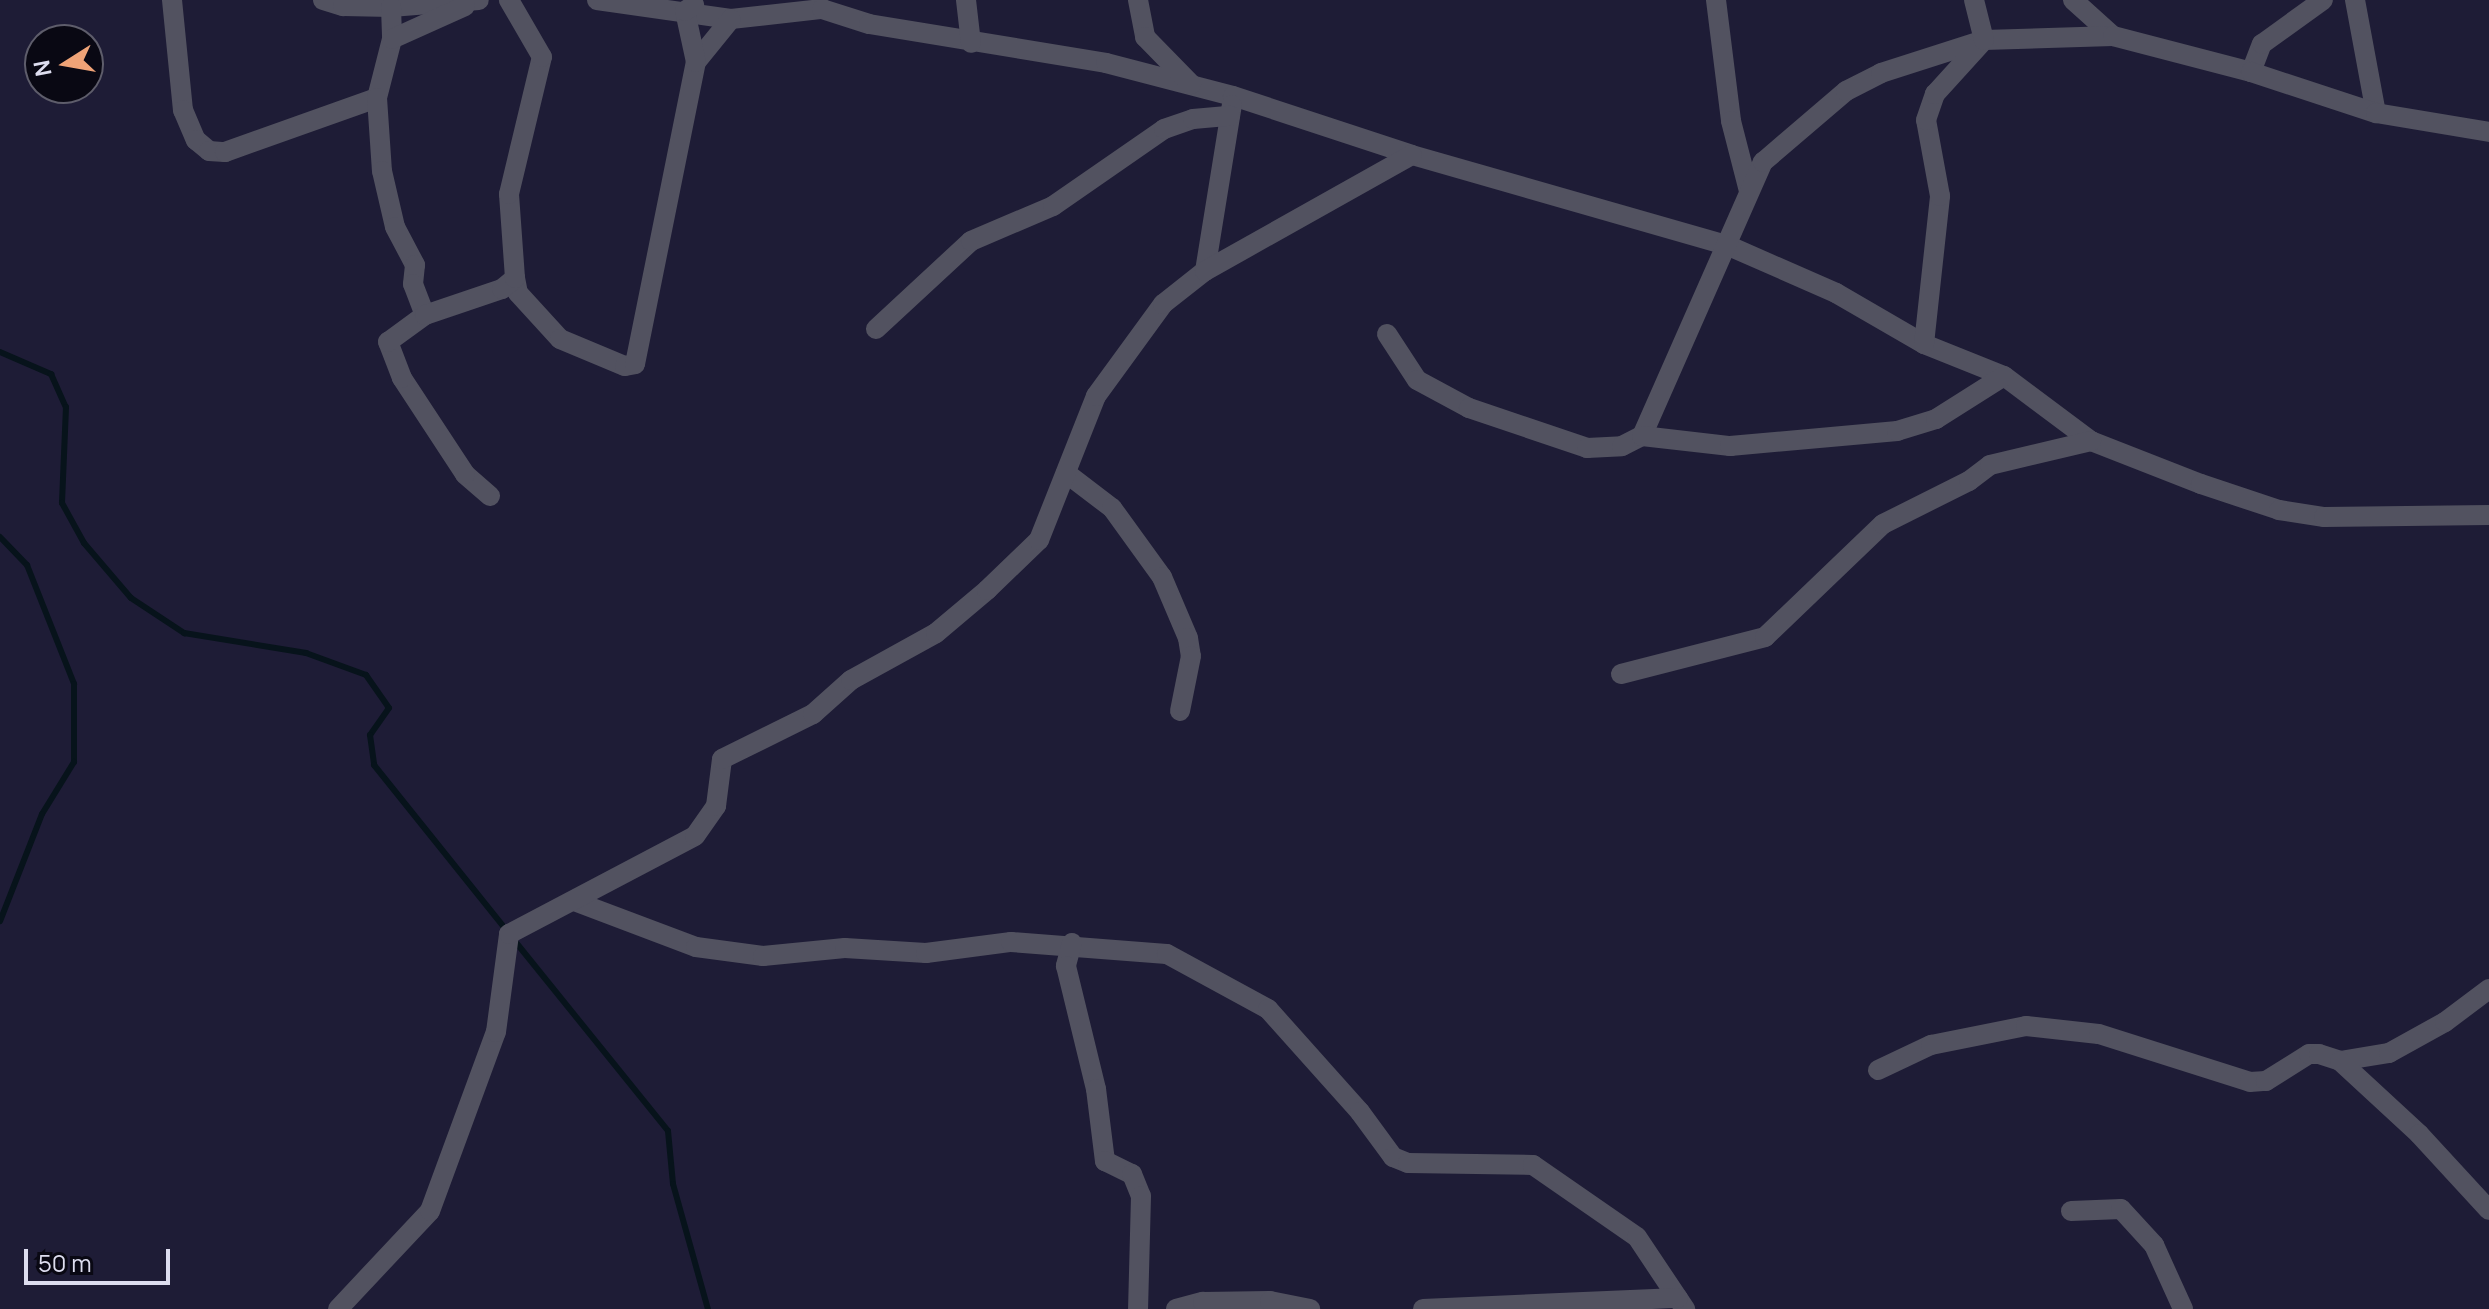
<!DOCTYPE html>
<html>
<head>
<meta charset="utf-8">
<style>
  body { margin:0 }
  #map { position:relative; width:2489px; height:1309px; overflow:hidden; background:#1e1c36; font-family:Manrope,sans-serif }
  div>[style] { position:absolute }
  .stream>* { height:6px; margin:-3px; padding:0 3px; transform-origin:3px; border-radius:3px; background:#07131b }
  .minor>* { height:20px; margin:-10px; padding:0 10px; transform-origin:10px; border-radius:10px; background:#525260 }
  span { translate:-50% -50%; white-space:nowrap; text-align:center; line-height:1.15; -webkit-text-stroke:7px #090813; paint-order:stroke }
  .north { position:absolute; left:24px; top:24px; width:80px; height:80px; box-sizing:border-box; background:#090813; border:2px solid #5e5d6b; border-radius:50%; rotate:259deg; font-size:22px; font-weight:700; line-height:32px; text-align:center; color:#ddddef }
  .north::after { content:''; display:block; margin:auto; width:28px; height:36px; background:#efa377; clip-path:polygon(50% 0,100% 100%,50% 72%,0 100%) }
  .scale { position:absolute; left:24px; top:1249px; width:146px; height:36px; box-sizing:border-box; border:4px solid #ddddef; border-top:0; padding-left:10px; font-size:24px; line-height:28px; white-space:nowrap; color:#ddddef; -webkit-text-stroke:6px #090813; paint-order:stroke }
</style>
</head>
<body>
<div id="map">
  <div class="stream">
    <i style="left:0;top:352px;width:56px;rotate:23.3deg"></i>
    <i style="left:51px;top:374px;width:36px;rotate:66deg"></i>
    <i style="left:66px;top:407px;width:96px;rotate:92.4deg"></i>
    <i style="left:62px;top:503px;width:46px;rotate:61.2deg"></i>
    <i style="left:84px;top:543px;width:72px;rotate:49.5deg"></i>
    <i style="left:131px;top:598px;width:64px;rotate:33.4deg"></i>
    <i style="left:184px;top:633px;width:124px;rotate:9.3deg"></i>
    <i style="left:306px;top:653px;width:64px;rotate:20.1deg"></i>
    <i style="left:366px;top:675px;width:40px;rotate:55.1deg"></i>
    <i style="left:389px;top:708px;width:33px;rotate:125deg"></i>
    <i style="left:370px;top:735px;width:30px;rotate:82deg"></i>
    <i style="left:374px;top:765px;width:213px;rotate:51.3deg"></i>
    <i style="left:0;top:537px;width:39px;rotate:46deg"></i>
    <i style="left:27px;top:565px;width:128px;rotate:68.4deg"></i>
    <i style="left:74px;top:684px;width:78px;rotate:90deg"></i>
    <i style="left:74px;top:762px;width:61px;rotate:121.6deg"></i>
    <i style="left:42px;top:814px;width:115px;rotate:111.4deg"></i>
    <i style="left:514px;top:940px;width:245px;rotate:51.1deg"></i>
    <i style="left:668px;top:1131px;width:53px;rotate:84.6deg"></i>
    <i style="left:673px;top:1184px;width:130px;rotate:74.4deg"></i>
  </div>
  <div class="minor">
    <i style="left:172px;top:0;width:111px;rotate:84.3deg"></i>
    <i style="left:183px;top:110px;width:33px;rotate:67deg"></i>
    <i style="left:196px;top:140px;width:17px;rotate:40deg"></i>
    <i style="left:209px;top:151px;width:16px;rotate:4deg"></i>
    <i style="left:225px;top:152px;width:161px;rotate:-19.6deg"></i>
    <i style="left:323px;top:0;width:21px;rotate:17deg"></i>
    <i style="left:343px;top:6px;width:48px;rotate:1.2deg"></i>
    <i style="left:391px;top:7px;width:88px;rotate:-4.5deg"></i>
    <i style="left:597px;top:0;width:135px;rotate:8.1deg"></i>
    <i style="left:731px;top:19px;width:92px;rotate:-6.3deg"></i>
    <i style="left:822px;top:9px;width:49px;rotate:17.7deg"></i>
    <i style="left:869px;top:24px;width:240px;rotate:9.3deg"></i>
    <i style="left:1106px;top:63px;width:131px;rotate:14.6deg"></i>
    <i style="left:1233px;top:96px;width:188px;rotate:18.2deg"></i>
    <i style="left:1412px;top:155px;width:330px;rotate:16deg"></i>
    <i style="left:1729px;top:246px;width:117px;rotate:23.7deg"></i>
    <i style="left:1836px;top:293px;width:102px;rotate:30.1deg"></i>
    <i style="left:1924px;top:344px;width:86px;rotate:21.8deg"></i>
    <i style="left:2004px;top:376px;width:109px;rotate:36.8deg"></i>
    <i style="left:2091px;top:441px;width:118px;rotate:21.4deg"></i>
    <i style="left:2201px;top:484px;width:82px;rotate:18.4deg"></i>
    <i style="left:2279px;top:510px;width:46px;rotate:8.8deg"></i>
    <i style="left:2324px;top:517px;width:165px;rotate:-0.7deg"></i>
    <i style="left:966px;top:0;width:43px;rotate:83.4deg"></i>
    <i style="left:1138px;top:0;width:38px;rotate:79deg"></i>
    <i style="left:1145px;top:37px;width:66px;rotate:45.6deg"></i>
    <i style="left:1716px;top:0;width:122px;rotate:82.9deg"></i>
    <i style="left:1731px;top:121px;width:72px;rotate:75.6deg"></i>
    <i style="left:2073px;top:0;width:54px;rotate:42deg"></i>
    <i style="left:2355px;top:0;width:115px;rotate:79.5deg"></i>
    <i style="left:391px;top:7px;width:32px;rotate:88deg"></i>
    <i style="left:392px;top:39px;width:61px;rotate:104.3deg"></i>
    <i style="left:377px;top:98px;width:73px;rotate:86.1deg"></i>
    <i style="left:382px;top:171px;width:57px;rotate:76.9deg"></i>
    <i style="left:395px;top:227px;width:43px;rotate:62.2deg"></i>
    <i style="left:415px;top:265px;width:19px;rotate:96deg"></i>
    <i style="left:413px;top:284px;width:33px;rotate:69deg"></i>
    <i style="left:392px;top:39px;width:80px;rotate:-24.3deg"></i>
    <i style="left:696px;top:62px;width:55px;rotate:-50.9deg"></i>
    <i style="left:2251px;top:72px;width:30px;rotate:-69deg"></i>
    <i style="left:2262px;top:44px;width:75px;rotate:-35.8deg"></i>
    <i style="left:1205px;top:271px;width:168px;rotate:-80.8deg"></i>
    <i style="left:515px;top:278px;width:15px;rotate:79deg"></i>
    <i style="left:518px;top:293px;width:62px;rotate:47.6deg"></i>
    <i style="left:560px;top:339px;width:70px;rotate:22.6deg"></i>
    <i style="left:625px;top:366px;width:10px;rotate:-11deg"></i>
    <i style="left:635px;top:364px;width:308px;rotate:-78.6deg"></i>
    <i style="left:696px;top:62px;width:52px;rotate:-102.2deg"></i>
    <i style="left:685px;top:11px;width:11px;rotate:-34deg"></i>
    <i style="left:876px;top:329px;width:129px;rotate:-42.8deg"></i>
    <i style="left:971px;top:241px;width:89px;rotate:-23.1deg"></i>
    <i style="left:1053px;top:206px;width:135px;rotate:-34.7deg"></i>
    <i style="left:1164px;top:129px;width:31px;rotate:-19deg"></i>
    <i style="left:1193px;top:119px;width:37px;rotate:-5deg"></i>
    <i style="left:1387px;top:334px;width:55px;rotate:56.9deg"></i>
    <i style="left:1417px;top:380px;width:59px;rotate:28.3deg"></i>
    <i style="left:1469px;top:408px;width:125px;rotate:18.7deg"></i>
    <i style="left:1587px;top:448px;width:35px;rotate:-3deg"></i>
    <i style="left:1622px;top:446px;width:22px;rotate:-27deg"></i>
    <i style="left:1642px;top:436px;width:300px;rotate:-66.2deg"></i>
    <i style="left:1763px;top:162px;width:109px;rotate:-40.5deg"></i>
    <i style="left:1846px;top:91px;width:39px;rotate:-27deg"></i>
    <i style="left:1881px;top:73px;width:108px;rotate:-17.8deg"></i>
    <i style="left:1984px;top:40px;width:129px;rotate:-1.8deg"></i>
    <i style="left:2113px;top:36px;width:143px;rotate:14.6deg"></i>
    <i style="left:2251px;top:72px;width:132px;rotate:18.2deg"></i>
    <i style="left:2376px;top:113px;width:115px;rotate:9.5deg"></i>
    <i style="left:1924px;top:344px;width:149px;rotate:-83.8deg"></i>
    <i style="left:1940px;top:196px;width:77px;rotate:-100.4deg"></i>
    <i style="left:1926px;top:120px;width:28px;rotate:-71deg"></i>
    <i style="left:1935px;top:94px;width:73px;rotate:-47.8deg"></i>
    <i style="left:1984px;top:40px;width:41px;rotate:-104deg"></i>
    <i style="left:1642px;top:436px;width:89px;rotate:6.5deg"></i>
    <i style="left:1730px;top:446px;width:168px;rotate:-5.1deg"></i>
    <i style="left:1897px;top:431px;width:41px;rotate:-17.1deg"></i>
    <i style="left:1936px;top:419px;width:80px;rotate:-32.3deg"></i>
    <i style="left:1066px;top:473px;width:58px;rotate:37.3deg"></i>
    <i style="left:1112px;top:508px;width:85px;rotate:54.1deg"></i>
    <i style="left:1162px;top:577px;width:66px;rotate:66.9deg"></i>
    <i style="left:1188px;top:638px;width:18px;rotate:81deg"></i>
    <i style="left:1191px;top:656px;width:56px;rotate:101.3deg"></i>
    <i style="left:490px;top:496px;width:33px;rotate:-139deg"></i>
    <i style="left:465px;top:474px;width:115px;rotate:-123.3deg"></i>
    <i style="left:402px;top:378px;width:39px;rotate:-111deg"></i>
    <i style="left:388px;top:342px;width:46px;rotate:-36.1deg"></i>
    <i style="left:425px;top:315px;width:81px;rotate:-18.7deg"></i>
    <i style="left:502px;top:289px;width:17px;rotate:-40deg"></i>
    <i style="left:515px;top:278px;width:84px;rotate:-94.1deg"></i>
    <i style="left:509px;top:194px;width:141px;rotate:-76.5deg"></i>
    <i style="left:542px;top:57px;width:66px;rotate:-120.1deg"></i>
    <i style="left:1621px;top:674px;width:149px;rotate:-14.4deg"></i>
    <i style="left:1765px;top:637px;width:163px;rotate:-43.8deg"></i>
    <i style="left:1883px;top:524px;width:96px;rotate:-26.6deg"></i>
    <i style="left:1969px;top:481px;width:26px;rotate:-37deg"></i>
    <i style="left:1990px;top:465px;width:104px;rotate:-13.4deg"></i>
    <i style="left:574px;top:901px;width:130px;rotate:20.7deg"></i>
    <i style="left:696px;top:947px;width:68px;rotate:7.7deg"></i>
    <i style="left:763px;top:956px;width:82px;rotate:-5.6deg"></i>
    <i style="left:845px;top:948px;width:81px;rotate:3.5deg"></i>
    <i style="left:926px;top:953px;width:86px;rotate:-7.4deg"></i>
    <i style="left:1011px;top:942px;width:156px;rotate:4.4deg"></i>
    <i style="left:1167px;top:954px;width:115px;rotate:28.6deg"></i>
    <i style="left:1268px;top:1009px;width:138px;rotate:48.2deg"></i>
    <i style="left:1360px;top:1112px;width:56px;rotate:53.7deg"></i>
    <i style="left:1393px;top:1157px;width:16px;rotate:22deg"></i>
    <i style="left:1408px;top:1163px;width:125px;rotate:0.9deg"></i>
    <i style="left:1533px;top:1165px;width:126px;rotate:34.7deg"></i>
    <i style="left:1637px;top:1237px;width:87px;rotate:56.3deg"></i>
    <i style="left:1072px;top:943px;width:24px;rotate:105deg"></i>
    <i style="left:1066px;top:966px;width:127px;rotate:76.3deg"></i>
    <i style="left:1096px;top:1089px;width:73px;rotate:82.9deg"></i>
    <i style="left:1105px;top:1161px;width:30px;rotate:26deg"></i>
    <i style="left:1132px;top:1174px;width:24px;rotate:68deg"></i>
    <i style="left:1141px;top:1196px;width:113px;rotate:91.5deg"></i>
    <i style="left:2340px;top:1061px;width:50px;rotate:-9.3deg"></i>
    <i style="left:2389px;top:1053px;width:64px;rotate:-29deg"></i>
    <i style="left:2445px;top:1022px;width:55px;rotate:-36.9deg"></i>
    <i style="left:1878px;top:1070px;width:59px;rotate:-25.3deg"></i>
    <i style="left:1931px;top:1045px;width:97px;rotate:-11.3deg"></i>
    <i style="left:2026px;top:1026px;width:73px;rotate:6.3deg"></i>
    <i style="left:2099px;top:1034px;width:158px;rotate:17.6deg"></i>
    <i style="left:2250px;top:1082px;width:16px;rotate:-4deg"></i>
    <i style="left:2266px;top:1081px;width:51px;rotate:-32.1deg"></i>
    <i style="left:2309px;top:1054px;width:10px"></i>
    <i style="left:2319px;top:1054px;width:22px;rotate:18deg"></i>
    <i style="left:2340px;top:1061px;width:108px;rotate:42.7deg"></i>
    <i style="left:2419px;top:1134px;width:103px;rotate:47.4deg"></i>
    <i style="left:2071px;top:1211px;width:50px;rotate:-2.3deg"></i>
    <i style="left:2121px;top:1209px;width:49px;rotate:47.5deg"></i>
    <i style="left:2154px;top:1245px;width:70px;rotate:65.6deg"></i>
    <i style="left:338px;top:1309px;width:134px;rotate:-46.8deg"></i>
    <i style="left:430px;top:1211px;width:191px;rotate:-69.8deg"></i>
    <i style="left:496px;top:1032px;width:99px;rotate:-82.4deg"></i>
    <i style="left:509px;top:934px;width:210px;rotate:-27.8deg"></i>
    <i style="left:695px;top:836px;width:37px;rotate:-55deg"></i>
    <i style="left:716px;top:806px;width:47px;rotate:-82.7deg"></i>
    <i style="left:722px;top:759px;width:102px;rotate:-26.3deg"></i>
    <i style="left:813px;top:714px;width:51px;rotate:-41.8deg"></i>
    <i style="left:851px;top:680px;width:97px;rotate:-28.9deg"></i>
    <i style="left:936px;top:633px;width:67px;rotate:-40.1deg"></i>
    <i style="left:987px;top:590px;width:72px;rotate:-43.9deg"></i>
    <i style="left:1039px;top:540px;width:155px;rotate:-68.4deg"></i>
    <i style="left:1096px;top:396px;width:114px;rotate:-53.9deg"></i>
    <i style="left:1163px;top:304px;width:53px;rotate:-38.2deg"></i>
    <i style="left:1205px;top:271px;width:237px;rotate:-29.3deg"></i>
    <i style="left:1176px;top:1309px;width:28px;rotate:-15deg"></i>
    <i style="left:1203px;top:1302px;width:67px;rotate:-0.9deg"></i>
    <i style="left:1270px;top:1301px;width:41px;rotate:11.3deg"></i>
    <i style="left:1423px;top:1309px;width:255px;rotate:-2.5deg"></i>
  </div>
  <div class="north">N</div>
  <div class="scale">50 m</div>
</div>
</body>
</html>
